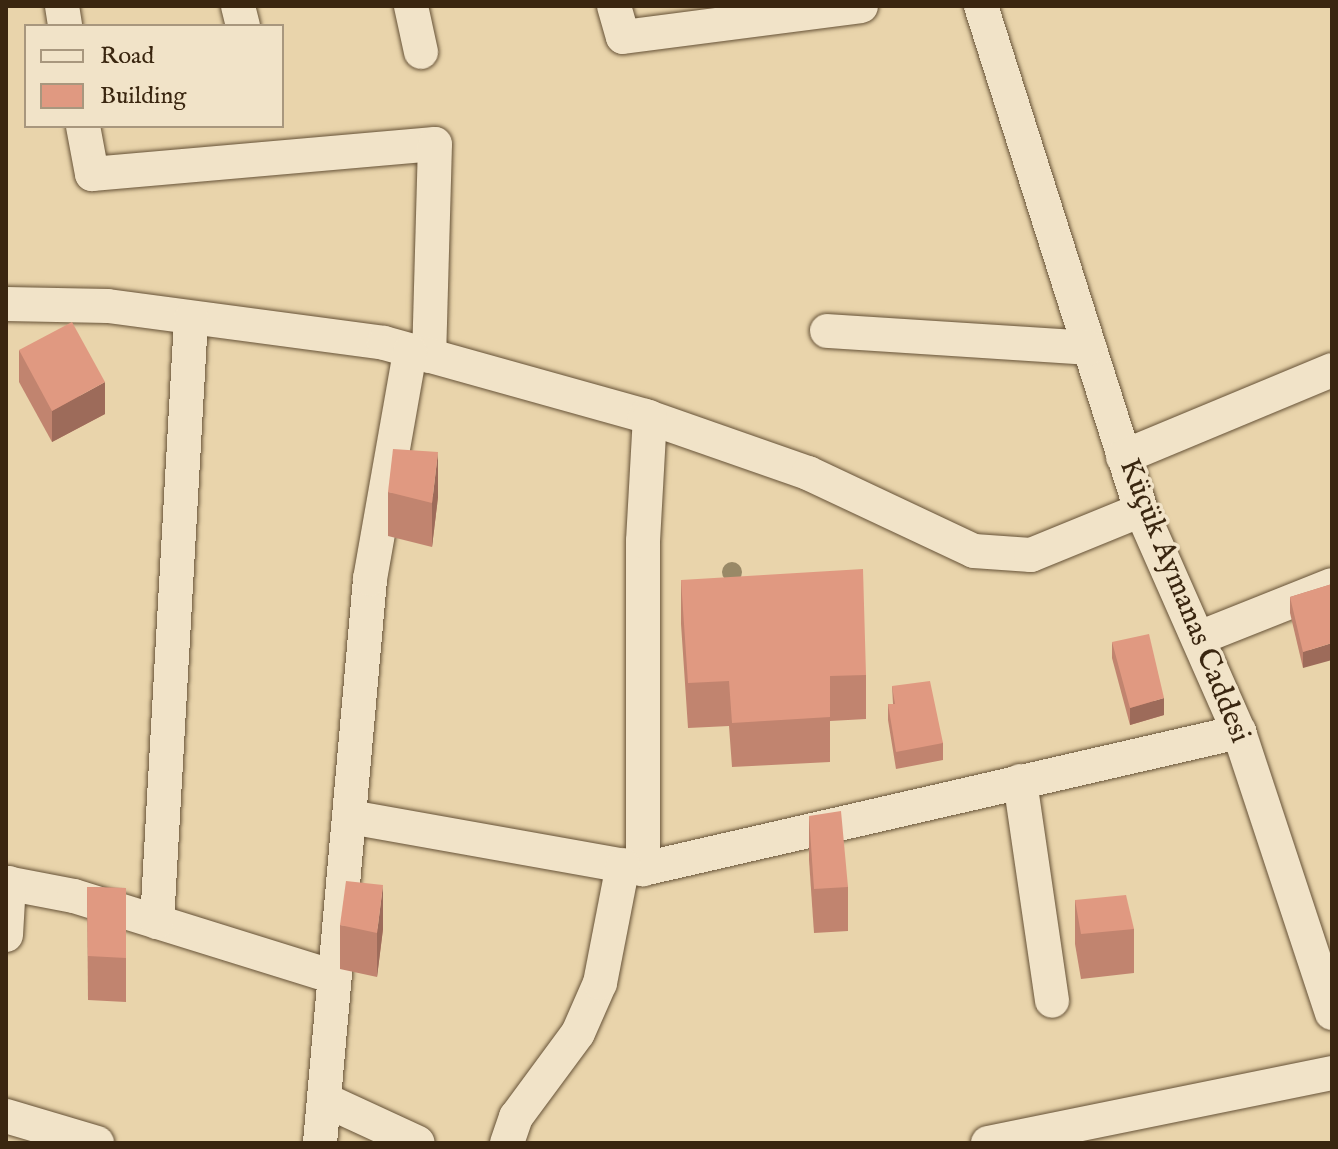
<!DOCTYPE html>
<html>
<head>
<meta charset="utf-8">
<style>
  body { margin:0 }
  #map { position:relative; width:1338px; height:1149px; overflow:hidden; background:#e9d4ab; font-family:"IM FELL English",serif }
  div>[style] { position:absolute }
  .roads { filter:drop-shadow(0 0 2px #665237) drop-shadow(0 0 2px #665237) }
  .minor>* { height:34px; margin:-17px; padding:0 17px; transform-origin:17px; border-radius:17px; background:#f1e3c8 }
  .trees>* { width:20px; height:20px; margin:-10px; border-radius:50%; background:#998967 }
  .wall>* { inset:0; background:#c1846f }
  .shaded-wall>* { inset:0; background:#9d6b5a }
  .building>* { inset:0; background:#e09981 }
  span { translate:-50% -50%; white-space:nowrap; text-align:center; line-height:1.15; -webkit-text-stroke:7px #f1e3c8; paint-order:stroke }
  .street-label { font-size:30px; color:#3a2610 }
  .frame { position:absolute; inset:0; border:8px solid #3a2610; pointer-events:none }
  .legend { position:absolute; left:24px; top:24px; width:260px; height:104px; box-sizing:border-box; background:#f1e3c8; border:2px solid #a8977e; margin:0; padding:10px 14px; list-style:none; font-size:24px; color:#3a2610 }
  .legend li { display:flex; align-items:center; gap:16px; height:40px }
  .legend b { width:40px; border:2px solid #a8977e }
</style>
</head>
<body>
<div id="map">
  <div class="roads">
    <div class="minor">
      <i style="left:62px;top:6px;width:20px;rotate:81deg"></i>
      <i style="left:238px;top:6px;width:21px;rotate:76deg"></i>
      <i style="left:411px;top:6px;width:47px;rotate:77.7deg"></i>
      <i style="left:614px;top:6px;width:32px;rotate:74deg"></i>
      <i style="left:623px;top:37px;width:240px;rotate:-7.4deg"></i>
      <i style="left:981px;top:6px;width:529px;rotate:72.39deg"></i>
      <i style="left:1141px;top:510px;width:243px;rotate:66.2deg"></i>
      <i style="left:1239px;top:732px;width:296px;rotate:71.7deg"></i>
      <i style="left:83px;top:126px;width:49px;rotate:79.4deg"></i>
      <i style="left:92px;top:174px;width:344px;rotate:-5deg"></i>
      <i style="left:435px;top:144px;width:212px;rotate:91.6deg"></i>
      <i style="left:6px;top:304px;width:102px;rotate:1.1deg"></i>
      <i style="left:108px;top:306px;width:278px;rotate:7.6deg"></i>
      <i style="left:384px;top:343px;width:271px;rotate:15.6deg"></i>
      <i style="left:645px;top:416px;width:173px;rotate:19.3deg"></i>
      <i style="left:808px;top:473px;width:183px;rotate:25.2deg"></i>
      <i style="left:974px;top:551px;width:57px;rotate:4deg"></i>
      <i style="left:1031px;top:555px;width:119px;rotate:-22.2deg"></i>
      <i style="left:827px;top:331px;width:263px;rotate:3.7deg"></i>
      <i style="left:1123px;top:457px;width:226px;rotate:-22.6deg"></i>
      <i style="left:1199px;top:638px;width:143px;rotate:-21.7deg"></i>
      <i style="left:1020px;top:781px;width:222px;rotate:81.7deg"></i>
      <i style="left:350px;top:817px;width:298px;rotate:10.1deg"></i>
      <i style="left:643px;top:869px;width:612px;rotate:-12.95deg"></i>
      <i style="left:643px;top:869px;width:328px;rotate:-90deg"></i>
      <i style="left:643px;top:541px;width:124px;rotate:-86.8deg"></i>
      <i style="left:6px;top:883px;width:69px;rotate:10.8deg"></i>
      <i style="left:74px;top:896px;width:272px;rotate:17.3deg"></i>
      <i style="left:157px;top:922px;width:604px;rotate:-86.77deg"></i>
      <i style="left:6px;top:935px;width:52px;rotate:-86.7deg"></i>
      <i style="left:325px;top:1100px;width:102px;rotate:24.8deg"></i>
      <i style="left:6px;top:1116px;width:95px;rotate:16.5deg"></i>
      <i style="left:320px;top:1143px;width:566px;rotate:-84.93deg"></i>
      <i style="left:370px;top:579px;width:231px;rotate:-80deg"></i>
      <i style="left:507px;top:1143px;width:28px;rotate:-71deg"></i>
      <i style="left:516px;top:1117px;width:104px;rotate:-53.6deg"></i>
      <i style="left:578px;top:1033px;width:55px;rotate:-66.3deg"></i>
      <i style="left:600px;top:983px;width:120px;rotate:-79deg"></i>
      <i style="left:988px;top:1143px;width:351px;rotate:-11.5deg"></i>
    </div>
  </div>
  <div class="trees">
    <i style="left:732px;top:572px"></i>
  </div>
  <div class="wall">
    <i style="clip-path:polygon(19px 350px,105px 414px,52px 442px,19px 382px)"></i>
    <i style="clip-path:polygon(388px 492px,438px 497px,432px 547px,388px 536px)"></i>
    <i style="clip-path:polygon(681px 580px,866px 675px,866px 719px,830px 721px,830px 762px,732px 767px,729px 726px,688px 728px,681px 624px)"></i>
    <i style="clip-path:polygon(1332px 584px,1303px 668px,1290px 613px,1290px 597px)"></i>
    <i style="clip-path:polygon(1112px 642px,1164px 715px,1130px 725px,1112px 658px)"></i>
    <i style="clip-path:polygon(892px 686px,943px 743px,943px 760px,896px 769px,888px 720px,888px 704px,893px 704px)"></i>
    <i style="clip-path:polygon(809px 816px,848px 887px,848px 931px,814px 933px,809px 860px)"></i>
    <i style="clip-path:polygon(87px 887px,126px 888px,126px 1002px,88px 1000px)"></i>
    <i style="clip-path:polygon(1075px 900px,1134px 929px,1134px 973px,1081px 979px,1075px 944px)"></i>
    <i style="clip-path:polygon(340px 925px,383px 929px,377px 977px,340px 969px)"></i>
  </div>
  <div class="shaded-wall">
    <i style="clip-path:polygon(105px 382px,105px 414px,52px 442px,52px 411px)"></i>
    <i style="clip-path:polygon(438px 452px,438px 497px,432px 547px,432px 503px)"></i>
    <i style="clip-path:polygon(1332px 643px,1332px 660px,1303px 668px,1303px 652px)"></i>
    <i style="clip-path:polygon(1164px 698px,1164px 715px,1130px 725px,1130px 708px)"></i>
    <i style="clip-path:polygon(383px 885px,383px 929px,377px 977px,377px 933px)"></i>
  </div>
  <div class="building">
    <i style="clip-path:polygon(72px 322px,105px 382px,52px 411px,19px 350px)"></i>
    <i style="clip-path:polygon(393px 449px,438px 452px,432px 503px,388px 492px)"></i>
    <i style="clip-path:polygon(863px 569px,866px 675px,830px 676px,830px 717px,732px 723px,729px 681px,688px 683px,681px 580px)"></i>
    <i style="clip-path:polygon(1332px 584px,1332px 643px,1303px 652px,1290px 597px)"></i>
    <i style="clip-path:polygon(1149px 634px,1164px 698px,1130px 708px,1112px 642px)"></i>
    <i style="clip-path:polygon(930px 681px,943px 743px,896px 752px,888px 704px,895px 704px,892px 686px)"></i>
    <i style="clip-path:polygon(841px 811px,848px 887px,814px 889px,809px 816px)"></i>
    <i style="clip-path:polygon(346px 881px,383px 885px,377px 933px,340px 925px)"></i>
    <i style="clip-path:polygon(87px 887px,126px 888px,126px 958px,88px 956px)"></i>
    <i style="clip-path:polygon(1126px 895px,1134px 929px,1081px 934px,1075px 900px)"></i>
  </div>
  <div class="street-label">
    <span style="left:1184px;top:601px;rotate:68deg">Küçük Aymanas Caddesi</span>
  </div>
  <div class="frame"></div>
  <ul class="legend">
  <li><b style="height:10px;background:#f1e3c8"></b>Road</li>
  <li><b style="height:22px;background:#e09981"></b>Building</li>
  </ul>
</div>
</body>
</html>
